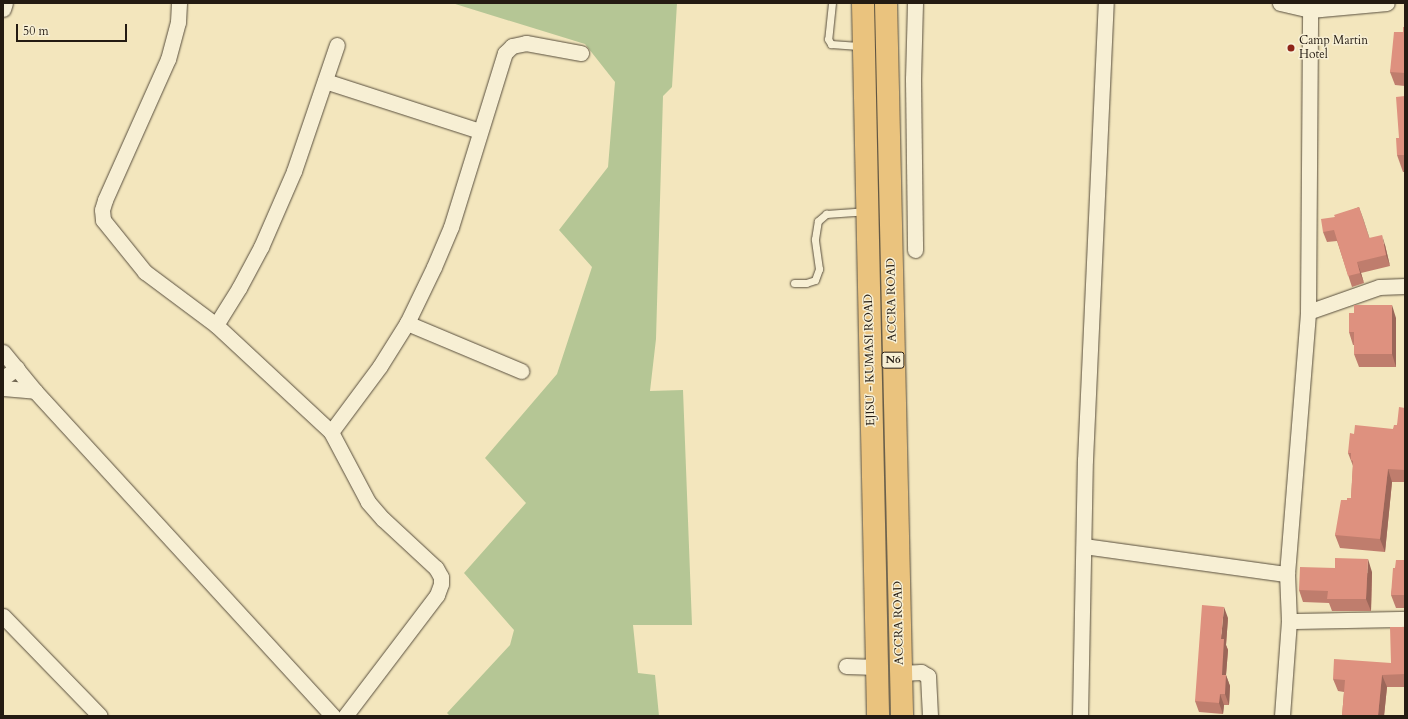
<!DOCTYPE html>
<html>
<head>
<meta charset="utf-8">
<style>
  body { margin:0 }
  #map { position:relative; width:1408px; height:719px; overflow:hidden; background:#f3e6bd; font-family:Cardo,serif }
  div>[style] { position:absolute }
  .green>* { inset:0; background:#b5c695 }
  .roads { filter:drop-shadow(0 0 1px #584e3d) drop-shadow(0 0 1px #584e3d) }
  .service>* { height:7px; margin:-3.5px; padding:0 3.5px; transform-origin:3.5px; border-radius:3.5px; background:#f7efd4 }
  .minor>* { height:15px; margin:-7.5px; padding:0 7.5px; transform-origin:7.5px; border-radius:7.5px; background:#f7efd4 }
  .trunk>* { height:22px; margin:-11px; padding:0 11px; transform-origin:11px; border-radius:11px; background:#eac37e }
  .wall>* { inset:0; background:#bf7d6d }
  .shaded-wall>* { inset:0; background:#9b6659 }
  .building>* { inset:0; background:#de917f }
  .dots>* { width:11px; height:11px; translate:-50% -50%; box-sizing:border-box; border:2px solid #f7efd4; border-radius:50% }
  span { translate:-50% -50%; white-space:nowrap; text-align:center; line-height:1.15; -webkit-text-stroke:3px #f7efd4; paint-order:stroke }
  .shield-label span { padding:1px 3px; background:#f7efd4; border:1px solid; border-radius:3px; -webkit-text-stroke-width:0 }
  .shield-label { font-size:11px; color:#241b12; font-weight:700 }
  .poi-label { font-size:12px; color:#241b12 }
  .left { translate:0 -50%; text-align:left }
  .street-label { font-size:12px; color:#241b12 }
  .frame { position:absolute; inset:0; border:4px solid #241b12; pointer-events:none }
  .scale { position:absolute; left:16px; top:24px; width:111px; height:18px; box-sizing:border-box; border:2px solid #241b12; border-top:0; padding-left:5px; font-size:12px; line-height:14px; white-space:nowrap; color:#241b12; -webkit-text-stroke:3px #f7efd4; paint-order:stroke }
</style>
</head>
<body>
<div id="map">
  <div class="green">
    <i style="clip-path:polygon(452px 3px,677px 3px,672px 87px,663px 96px,656px 339px,650px 391px,683px 390px,692px 625px,633px 625px,638px 673px,655px 675px,659px 716px,450px 716px,447px 713px,510px 645px,514px 630px,464px 573px,526px 503px,485px 458px,557px 374px,592px 267px,559px 230px,608px 167px,615px 82px,585px 44px)"></i>
  </div>
  <div class="roads">
    <div class="service">
      <i style="left:832px;top:3px;width:36px;rotate:96deg"></i>
      <i style="left:828px;top:39px;width:6px;rotate:59deg"></i>
      <i style="left:831px;top:44px;width:31px;rotate:4deg"></i>
      <i style="left:794px;top:283px;width:12px"></i>
      <i style="left:806px;top:283px;width:9px;rotate:-18deg"></i>
      <i style="left:815px;top:280px;width:12px;rotate:-70deg"></i>
      <i style="left:819px;top:269px;width:30px;rotate:-98deg"></i>
      <i style="left:815px;top:239px;width:18px;rotate:-81deg"></i>
      <i style="left:818px;top:221px;width:11px;rotate:-41deg"></i>
      <i style="left:826px;top:214px;width:39px;rotate:-4deg"></i>
    </div>
    <div class="minor">
      <i style="left:179px;top:3px;width:19px;rotate:93deg"></i>
      <i style="left:178px;top:22px;width:38px;rotate:105deg"></i>
      <i style="left:168px;top:59px;width:154px;rotate:114.1deg"></i>
      <i style="left:105px;top:200px;width:10px;rotate:107deg"></i>
      <i style="left:102px;top:210px;width:10px;rotate:84deg"></i>
      <i style="left:103px;top:220px;width:67px;rotate:51.1deg"></i>
      <i style="left:145px;top:272px;width:89px;rotate:36.7deg"></i>
      <i style="left:216px;top:325px;width:157px;rotate:42.9deg"></i>
      <i style="left:331px;top:432px;width:79px;rotate:62.1deg"></i>
      <i style="left:368px;top:502px;width:23px;rotate:49deg"></i>
      <i style="left:383px;top:519px;width:72px;rotate:42.8deg"></i>
      <i style="left:436px;top:568px;width:10px;rotate:61deg"></i>
      <i style="left:441px;top:577px;width:7px;rotate:90deg"></i>
      <i style="left:441px;top:584px;width:12px;rotate:110deg"></i>
      <i style="left:437px;top:595px;width:152px;rotate:127.2deg"></i>
      <i style="left:915px;top:3px;width:76px;rotate:91.5deg"></i>
      <i style="left:913px;top:79px;width:171px;rotate:89.3deg"></i>
      <i style="left:1280px;top:3px;width:31px;rotate:13deg"></i>
      <i style="left:1310px;top:10px;width:77px;rotate:-5.2deg"></i>
      <i style="left:3px;top:9px;width:6px;rotate:-72deg"></i>
      <i style="left:325px;top:81px;width:163px;rotate:17.9deg"></i>
      <i style="left:1308px;top:312px;width:75px;rotate:-19.4deg"></i>
      <i style="left:1379px;top:287px;width:26px;rotate:-2deg"></i>
      <i style="left:407px;top:323px;width:124px;rotate:22.8deg"></i>
      <i style="left:216px;top:325px;width:44px;rotate:-58.1deg"></i>
      <i style="left:239px;top:288px;width:47px;rotate:-61.8deg"></i>
      <i style="left:261px;top:247px;width:83px;rotate:-66.5deg"></i>
      <i style="left:294px;top:171px;width:133px;rotate:-71.2deg"></i>
      <i style="left:3px;top:352px;width:50px;rotate:50.6deg"></i>
      <i style="left:35px;top:391px;width:441px;rotate:47.5deg"></i>
      <i style="left:3px;top:378px;width:17px;rotate:-36deg"></i>
      <i style="left:3px;top:388px;width:32px;rotate:5deg"></i>
      <i style="left:331px;top:432px;width:82px;rotate:-53.4deg"></i>
      <i style="left:380px;top:366px;width:51px;rotate:-57.9deg"></i>
      <i style="left:407px;top:323px;width:62px;rotate:-64.3deg"></i>
      <i style="left:434px;top:267px;width:43px;rotate:-67deg"></i>
      <i style="left:451px;top:227px;width:182px;rotate:-72.8deg"></i>
      <i style="left:505px;top:53px;width:10px;rotate:-45deg"></i>
      <i style="left:512px;top:46px;width:14px;rotate:-12deg"></i>
      <i style="left:526px;top:43px;width:56px;rotate:10.3deg"></i>
      <i style="left:1084px;top:546px;width:205px;rotate:7.9deg"></i>
      <i style="left:3px;top:616px;width:139px;rotate:45.9deg"></i>
      <i style="left:1289px;top:621px;width:116px;rotate:-1deg"></i>
      <i style="left:846px;top:666px;width:31px;rotate:2deg"></i>
      <i style="left:900px;top:673px;width:21px;rotate:-3deg"></i>
      <i style="left:921px;top:672px;width:8px;rotate:30deg"></i>
      <i style="left:928px;top:676px;width:40px;rotate:87.1deg"></i>
      <i style="left:1080px;top:716px;width:256px;rotate:-88.9deg"></i>
      <i style="left:1085px;top:460px;width:457px;rotate:-87.4deg"></i>
      <i style="left:1282px;top:716px;width:95px;rotate:-85.8deg"></i>
      <i style="left:1289px;top:621px;width:47px;rotate:-92.4deg"></i>
      <i style="left:1287px;top:574px;width:263px;rotate:-85.4deg"></i>
      <i style="left:1308px;top:312px;width:302px;rotate:-89.6deg"></i>
    </div>
    <div class="trunk">
      <i style="left:863px;top:3px;width:713px;rotate:88.79deg"></i>
      <i style="left:886px;top:3px;width:713px;rotate:88.71deg"></i>
    </div>
  </div>
  <div class="wall">
    <i style="clip-path:polygon(1405px 27px,1405px 86px,1395px 85px,1390px 72px,1403px 32px)"></i>
    <i style="clip-path:polygon(1397px 155px,1405px 155px,1405px 172px,1403px 172px)"></i>
    <i style="clip-path:polygon(1359px 207px,1369px 238px,1385px 245px,1390px 266px,1361px 273px,1364px 283px,1352px 287px,1337px 241px,1327px 242px,1323px 232px,1335px 217px)"></i>
    <i style="clip-path:polygon(1396px 318px,1396px 367px,1359px 367px,1354px 354px,1354px 345px,1353px 345px,1349px 332px)"></i>
    <i style="clip-path:polygon(1405px 408px,1405px 482px,1392px 482px,1385px 552px,1340px 548px,1335px 535px,1347px 500px,1351px 498px,1353px 466px,1348px 453px,1354px 434px,1393px 429px,1397px 425px)"></i>
    <i style="clip-path:polygon(1405px 560px,1405px 608px,1396px 608px,1391px 595px,1395px 568px)"></i>
    <i style="clip-path:polygon(1372px 572px,1371px 611px,1332px 611px,1329px 603px,1303px 602px,1299px 590px)"></i>
    <i style="clip-path:polygon(1228px 618px,1226px 645px,1228px 650px,1226px 675px,1230px 686px,1229px 705px,1224px 705px,1223px 714px,1199px 712px,1195px 701px)"></i>
    <i style="clip-path:polygon(1405px 627px,1405px 687px,1387px 687px,1384px 716px,1342px 716px,1344px 692px,1338px 691px,1333px 679px,1391px 663px)"></i>
  </div>
  <div class="shaded-wall">
    <i style="clip-path:polygon(1359px 207px,1363px 218px,1373px 249px,1369px 238px)"></i>
    <i style="clip-path:polygon(1382px 235px,1385px 245px,1390px 266px,1386px 255px)"></i>
    <i style="clip-path:polygon(1357px 262px,1361px 273px,1364px 283px,1360px 273px)"></i>
    <i style="clip-path:polygon(1392px 305px,1396px 318px,1396px 367px,1392px 354px)"></i>
    <i style="clip-path:polygon(1388px 469px,1392px 482px,1385px 552px,1380px 539px)"></i>
    <i style="clip-path:polygon(1368px 559px,1372px 572px,1371px 611px,1366px 599px)"></i>
    <i style="clip-path:polygon(1224px 607px,1228px 618px,1226px 645px,1228px 650px,1226px 675px,1230px 686px,1229px 705px,1225px 694px,1222px 675px,1221px 639px)"></i>
    <i style="clip-path:polygon(1382px 675px,1387px 687px,1384px 716px,1378px 716px)"></i>
    <i style="clip-path:polygon(1220px 694px,1224px 705px,1223px 714px,1219px 703px)"></i>
  </div>
  <div class="building">
    <i style="clip-path:polygon(1403px 27px,1405px 27px,1405px 73px,1390px 72px,1394px 32px,1403px 32px)"></i>
    <i style="clip-path:polygon(1405px 96px,1405px 155px,1397px 155px,1396px 138px,1399px 138px,1396px 97px)"></i>
    <i style="clip-path:polygon(1359px 207px,1369px 238px,1382px 235px,1386px 255px,1357px 262px,1360px 273px,1348px 276px,1334px 230px,1323px 232px,1321px 219px,1335px 217px,1334px 215px)"></i>
    <i style="clip-path:polygon(1354px 305px,1392px 305px,1392px 354px,1354px 354px,1354px 332px,1349px 332px,1349px 313px,1354px 313px)"></i>
    <i style="clip-path:polygon(1399px 407px,1405px 408px,1405px 470px,1388px 469px,1380px 539px,1335px 535px,1341px 500px,1347px 500px,1347px 498px,1351px 498px,1353px 461px,1351px 460px,1351px 453px,1348px 453px,1350px 433px,1354px 434px,1355px 425px,1393px 429px,1394px 425px,1397px 425px)"></i>
    <i style="clip-path:polygon(1335px 558px,1368px 559px,1366px 599px,1327px 599px,1328px 591px,1299px 590px,1300px 567px,1335px 568px)"></i>
    <i style="clip-path:polygon(1396px 560px,1405px 560px,1405px 595px,1391px 595px,1393px 568px,1395px 568px)"></i>
    <i style="clip-path:polygon(1202px 605px,1224px 607px,1221px 639px,1224px 639px,1222px 675px,1226px 675px,1225px 694px,1220px 694px,1219px 703px,1195px 701px)"></i>
    <i style="clip-path:polygon(1390px 627px,1405px 627px,1405px 674px,1382px 675px,1378px 716px,1342px 716px,1345px 680px,1333px 679px,1334px 659px,1391px 663px)"></i>
  </div>
  <div class="dots">
    <i style="left:1291px;top:48px;background:#8f2418"></i>
  </div>
  <div class="shield-label">
    <span style="left:893px;top:360px">N6</span>
  </div>
  <div class="poi-label">
    <span class="left" style="left:1299px;top:48px">Camp Martin<br>Hotel</span>
  </div>
  <div class="street-label">
    <span style="left:892px;top:300px;rotate:-91deg">ACCRA ROAD</span>
    <span style="left:870px;top:360px;rotate:-91deg">EJISU - KUMASI ROAD</span>
    <span style="left:899px;top:623px;rotate:-91deg">ACCRA ROAD</span>
  </div>
  <div class="frame"></div>
  <div class="scale">50 m</div>
</div>
</body>
</html>
